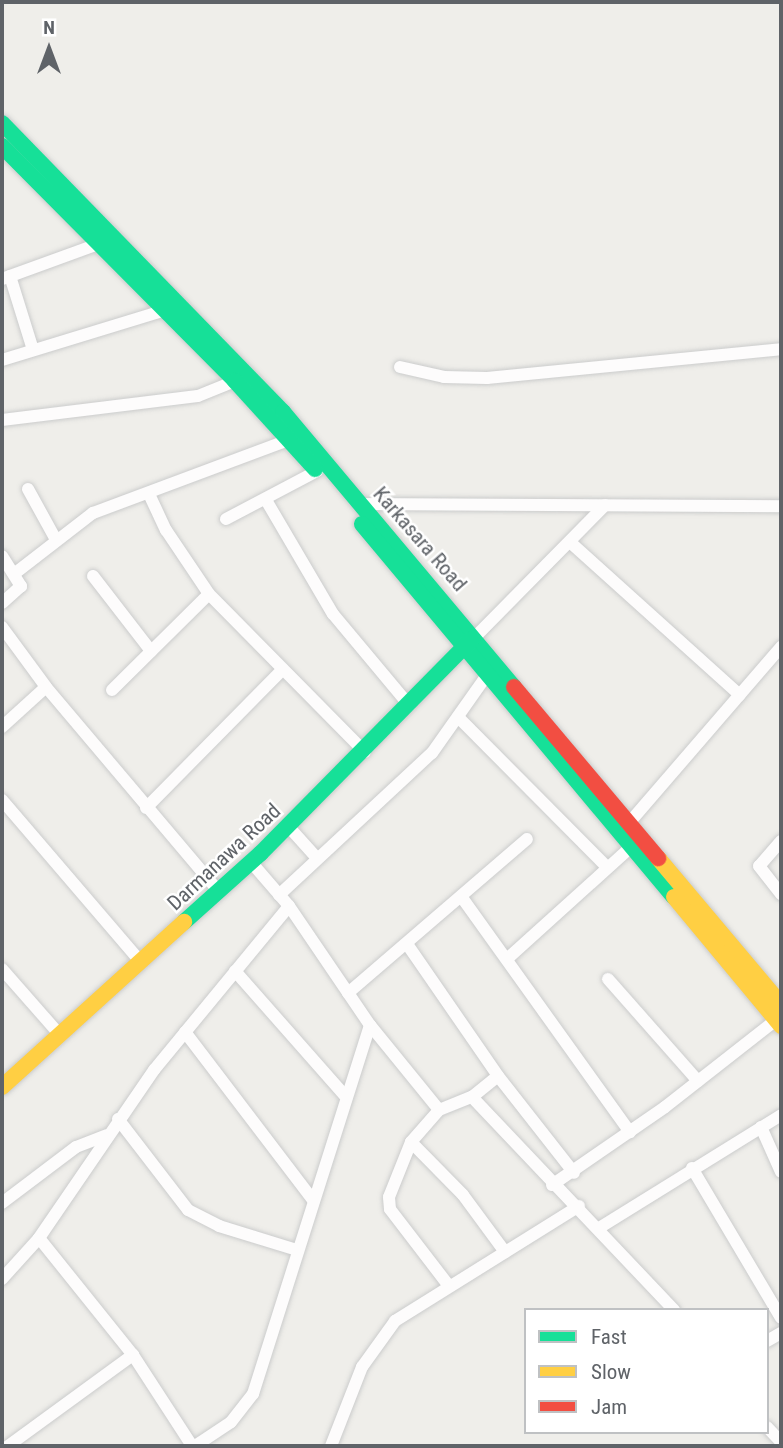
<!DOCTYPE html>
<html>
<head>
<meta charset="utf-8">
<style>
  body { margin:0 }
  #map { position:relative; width:783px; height:1448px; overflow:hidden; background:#efeeea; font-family:"Roboto Condensed",sans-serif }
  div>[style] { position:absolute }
  .roads { filter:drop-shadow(0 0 2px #cbcccc) drop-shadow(0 0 2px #cbcccc) }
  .street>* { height:12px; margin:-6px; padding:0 6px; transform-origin:6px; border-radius:6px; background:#fdfcfc }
  .fast>* { height:16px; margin:-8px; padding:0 8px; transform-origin:8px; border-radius:8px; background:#16e098 }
  .slow>* { height:16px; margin:-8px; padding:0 8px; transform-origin:8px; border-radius:8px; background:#ffcf43 }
  .jam>* { height:16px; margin:-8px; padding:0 8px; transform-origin:8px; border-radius:8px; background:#f24e42 }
  span { translate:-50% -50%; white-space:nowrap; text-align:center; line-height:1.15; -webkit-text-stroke:5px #fff; paint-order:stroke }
  .street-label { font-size:21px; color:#5f6368 }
  .frame { position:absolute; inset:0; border:4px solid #5f6368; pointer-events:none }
  .legend { position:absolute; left:524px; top:1308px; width:245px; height:126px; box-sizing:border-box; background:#fff; border:2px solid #bfc1c3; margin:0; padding:9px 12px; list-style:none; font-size:21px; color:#5f6368 }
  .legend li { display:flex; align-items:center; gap:14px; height:35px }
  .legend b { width:35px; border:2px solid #bfc1c3 }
  .north { position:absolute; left:14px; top:14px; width:70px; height:70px; -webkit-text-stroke:5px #fff; paint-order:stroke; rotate:0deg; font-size:19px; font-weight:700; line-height:28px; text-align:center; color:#5f6368 }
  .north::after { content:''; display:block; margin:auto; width:24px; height:32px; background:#5f6368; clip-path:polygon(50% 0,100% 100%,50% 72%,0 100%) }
</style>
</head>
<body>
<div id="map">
  <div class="roads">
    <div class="street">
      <i style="left:10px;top:276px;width:77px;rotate:72.7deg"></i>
      <i style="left:2px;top:279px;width:105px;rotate:-20deg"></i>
      <i style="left:2px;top:360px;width:171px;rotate:-17deg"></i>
      <i style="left:400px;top:367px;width:45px;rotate:12.8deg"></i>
      <i style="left:444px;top:377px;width:43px;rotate:1.3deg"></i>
      <i style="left:487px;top:378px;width:295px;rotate:-5.6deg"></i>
      <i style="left:2px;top:420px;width:197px;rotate:-7deg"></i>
      <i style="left:198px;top:396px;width:40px;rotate:-22deg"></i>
      <i style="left:28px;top:489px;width:56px;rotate:61.1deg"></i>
      <i style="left:149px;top:494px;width:40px;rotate:65deg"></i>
      <i style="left:166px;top:530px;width:77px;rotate:56.1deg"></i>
      <i style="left:209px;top:594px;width:222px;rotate:45.4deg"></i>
      <i style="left:266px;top:500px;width:132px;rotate:59.6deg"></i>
      <i style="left:333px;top:614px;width:119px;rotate:50.1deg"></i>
      <i style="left:362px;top:504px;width:419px;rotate:0.3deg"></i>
      <i style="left:226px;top:519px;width:103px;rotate:-27.8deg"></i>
      <i style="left:571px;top:543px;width:227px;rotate:42deg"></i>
      <i style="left:2px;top:556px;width:36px;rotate:58deg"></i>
      <i style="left:21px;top:586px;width:25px;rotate:138deg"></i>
      <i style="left:14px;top:574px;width:100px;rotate:-37.7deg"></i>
      <i style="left:93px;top:513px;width:208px;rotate:-20.5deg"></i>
      <i style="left:93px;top:576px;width:95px;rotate:52.3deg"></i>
      <i style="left:2px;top:627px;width:74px;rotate:53.7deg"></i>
      <i style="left:46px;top:687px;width:268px;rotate:49.8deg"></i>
      <i style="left:476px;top:636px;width:184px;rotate:-45.4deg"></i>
      <i style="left:112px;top:690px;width:136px;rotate:-44.7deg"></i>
      <i style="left:458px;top:717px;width:211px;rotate:45.2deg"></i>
      <i style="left:2px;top:727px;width:59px;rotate:-42.3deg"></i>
      <i style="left:2px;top:800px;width:213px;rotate:49.4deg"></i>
      <i style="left:146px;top:808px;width:192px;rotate:-45.4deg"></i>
      <i style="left:629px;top:823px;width:233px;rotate:-49.2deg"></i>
      <i style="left:288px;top:826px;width:42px;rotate:47.9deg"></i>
      <i style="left:781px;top:841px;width:33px;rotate:131deg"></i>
      <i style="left:759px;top:866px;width:36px;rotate:52deg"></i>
      <i style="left:251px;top:862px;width:58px;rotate:49.2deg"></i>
      <i style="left:289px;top:906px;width:144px;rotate:55.8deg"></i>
      <i style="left:370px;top:1025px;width:109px;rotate:50.9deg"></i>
      <i style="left:279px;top:895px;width:209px;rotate:-42.9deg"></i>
      <i style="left:432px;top:753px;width:95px;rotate:-54.8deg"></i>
      <i style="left:463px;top:899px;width:287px;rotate:54.4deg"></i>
      <i style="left:407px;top:944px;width:160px;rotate:55.4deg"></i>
      <i style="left:498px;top:1076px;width:123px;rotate:51.9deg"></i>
      <i style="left:507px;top:959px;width:167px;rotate:-42.1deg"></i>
      <i style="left:2px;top:969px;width:88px;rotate:48.7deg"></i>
      <i style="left:235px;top:971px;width:168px;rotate:48.6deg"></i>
      <i style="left:608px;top:979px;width:136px;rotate:48.6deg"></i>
      <i style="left:348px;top:993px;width:236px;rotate:-40.7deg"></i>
      <i style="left:185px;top:1032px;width:211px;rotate:52.7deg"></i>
      <i style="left:472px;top:1097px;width:294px;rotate:46.5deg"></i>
      <i style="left:118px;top:1119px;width:115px;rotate:52.4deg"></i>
      <i style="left:188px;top:1210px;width:35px;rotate:27deg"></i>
      <i style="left:219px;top:1226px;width:82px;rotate:17.1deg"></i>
      <i style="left:761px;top:1127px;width:49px;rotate:66deg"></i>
      <i style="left:411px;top:1142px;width:74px;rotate:45.5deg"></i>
      <i style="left:463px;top:1195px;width:71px;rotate:53.6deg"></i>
      <i style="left:692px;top:1168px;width:174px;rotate:59.3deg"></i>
      <i style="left:552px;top:1185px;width:137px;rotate:-34.6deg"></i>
      <i style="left:665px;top:1107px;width:141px;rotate:-38.1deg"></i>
      <i style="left:2px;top:1203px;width:93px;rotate:-37.1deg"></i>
      <i style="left:76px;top:1147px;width:33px;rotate:-21deg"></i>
      <i style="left:599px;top:1228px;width:214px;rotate:-31.8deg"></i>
      <i style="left:39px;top:1238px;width:150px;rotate:51.2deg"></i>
      <i style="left:133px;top:1355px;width:108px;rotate:57deg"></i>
      <i style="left:2px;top:1279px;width:55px;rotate:-47.9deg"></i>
      <i style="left:39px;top:1238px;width:204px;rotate:-55.6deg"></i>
      <i style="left:154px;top:1070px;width:212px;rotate:-50.5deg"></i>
      <i style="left:449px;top:1286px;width:97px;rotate:-127.5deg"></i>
      <i style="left:390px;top:1209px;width:12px;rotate:-95deg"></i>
      <i style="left:389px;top:1197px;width:59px;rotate:-68.2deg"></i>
      <i style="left:411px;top:1142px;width:43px;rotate:-48.8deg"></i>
      <i style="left:439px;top:1110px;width:35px;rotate:-22deg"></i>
      <i style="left:472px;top:1097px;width:33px;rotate:-39deg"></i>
      <i style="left:767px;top:1341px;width:16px;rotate:-30deg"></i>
      <i style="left:767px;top:1427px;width:21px;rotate:47deg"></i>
      <i style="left:8px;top:1446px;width:155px;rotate:-36.1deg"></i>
      <i style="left:195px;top:1446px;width:43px;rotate:-33.7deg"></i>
      <i style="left:231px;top:1422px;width:36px;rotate:-52deg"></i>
      <i style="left:253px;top:1394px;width:387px;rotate:-72.4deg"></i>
      <i style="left:331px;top:1446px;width:85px;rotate:-68.6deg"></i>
      <i style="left:362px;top:1367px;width:57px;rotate:-54.3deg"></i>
      <i style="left:395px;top:1321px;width:217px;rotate:-32deg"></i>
    </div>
    <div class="fast">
      <i style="left:2px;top:123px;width:403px;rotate:45.8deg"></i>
      <i style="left:283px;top:412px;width:359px;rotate:50deg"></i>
      <i style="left:2px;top:146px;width:331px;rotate:45.2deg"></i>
      <i style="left:235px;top:381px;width:119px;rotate:47.7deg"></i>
      <i style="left:362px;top:524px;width:486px;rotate:50.1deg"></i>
      <i style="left:184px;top:922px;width:103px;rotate:-41.9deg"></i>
      <i style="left:261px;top:853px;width:301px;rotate:-45.4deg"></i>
    </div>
    <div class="slow">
      <i style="left:658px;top:858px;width:191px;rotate:49.9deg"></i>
      <i style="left:674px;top:897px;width:168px;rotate:50.3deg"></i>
      <i style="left:2px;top:1087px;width:246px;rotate:-42.2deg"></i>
    </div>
    <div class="jam">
      <i style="left:514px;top:687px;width:224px;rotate:49.9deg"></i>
    </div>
  </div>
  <div class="street-label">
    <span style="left:420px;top:539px;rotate:49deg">Karkasara Road</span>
    <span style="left:224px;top:857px;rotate:-43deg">Darmanawa Road</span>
  </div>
  <div class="frame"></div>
  <ul class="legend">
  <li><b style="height:9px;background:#16e098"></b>Fast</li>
  <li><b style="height:9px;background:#ffcf43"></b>Slow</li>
  <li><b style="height:9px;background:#f24e42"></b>Jam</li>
  </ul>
  <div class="north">N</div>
</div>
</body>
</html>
